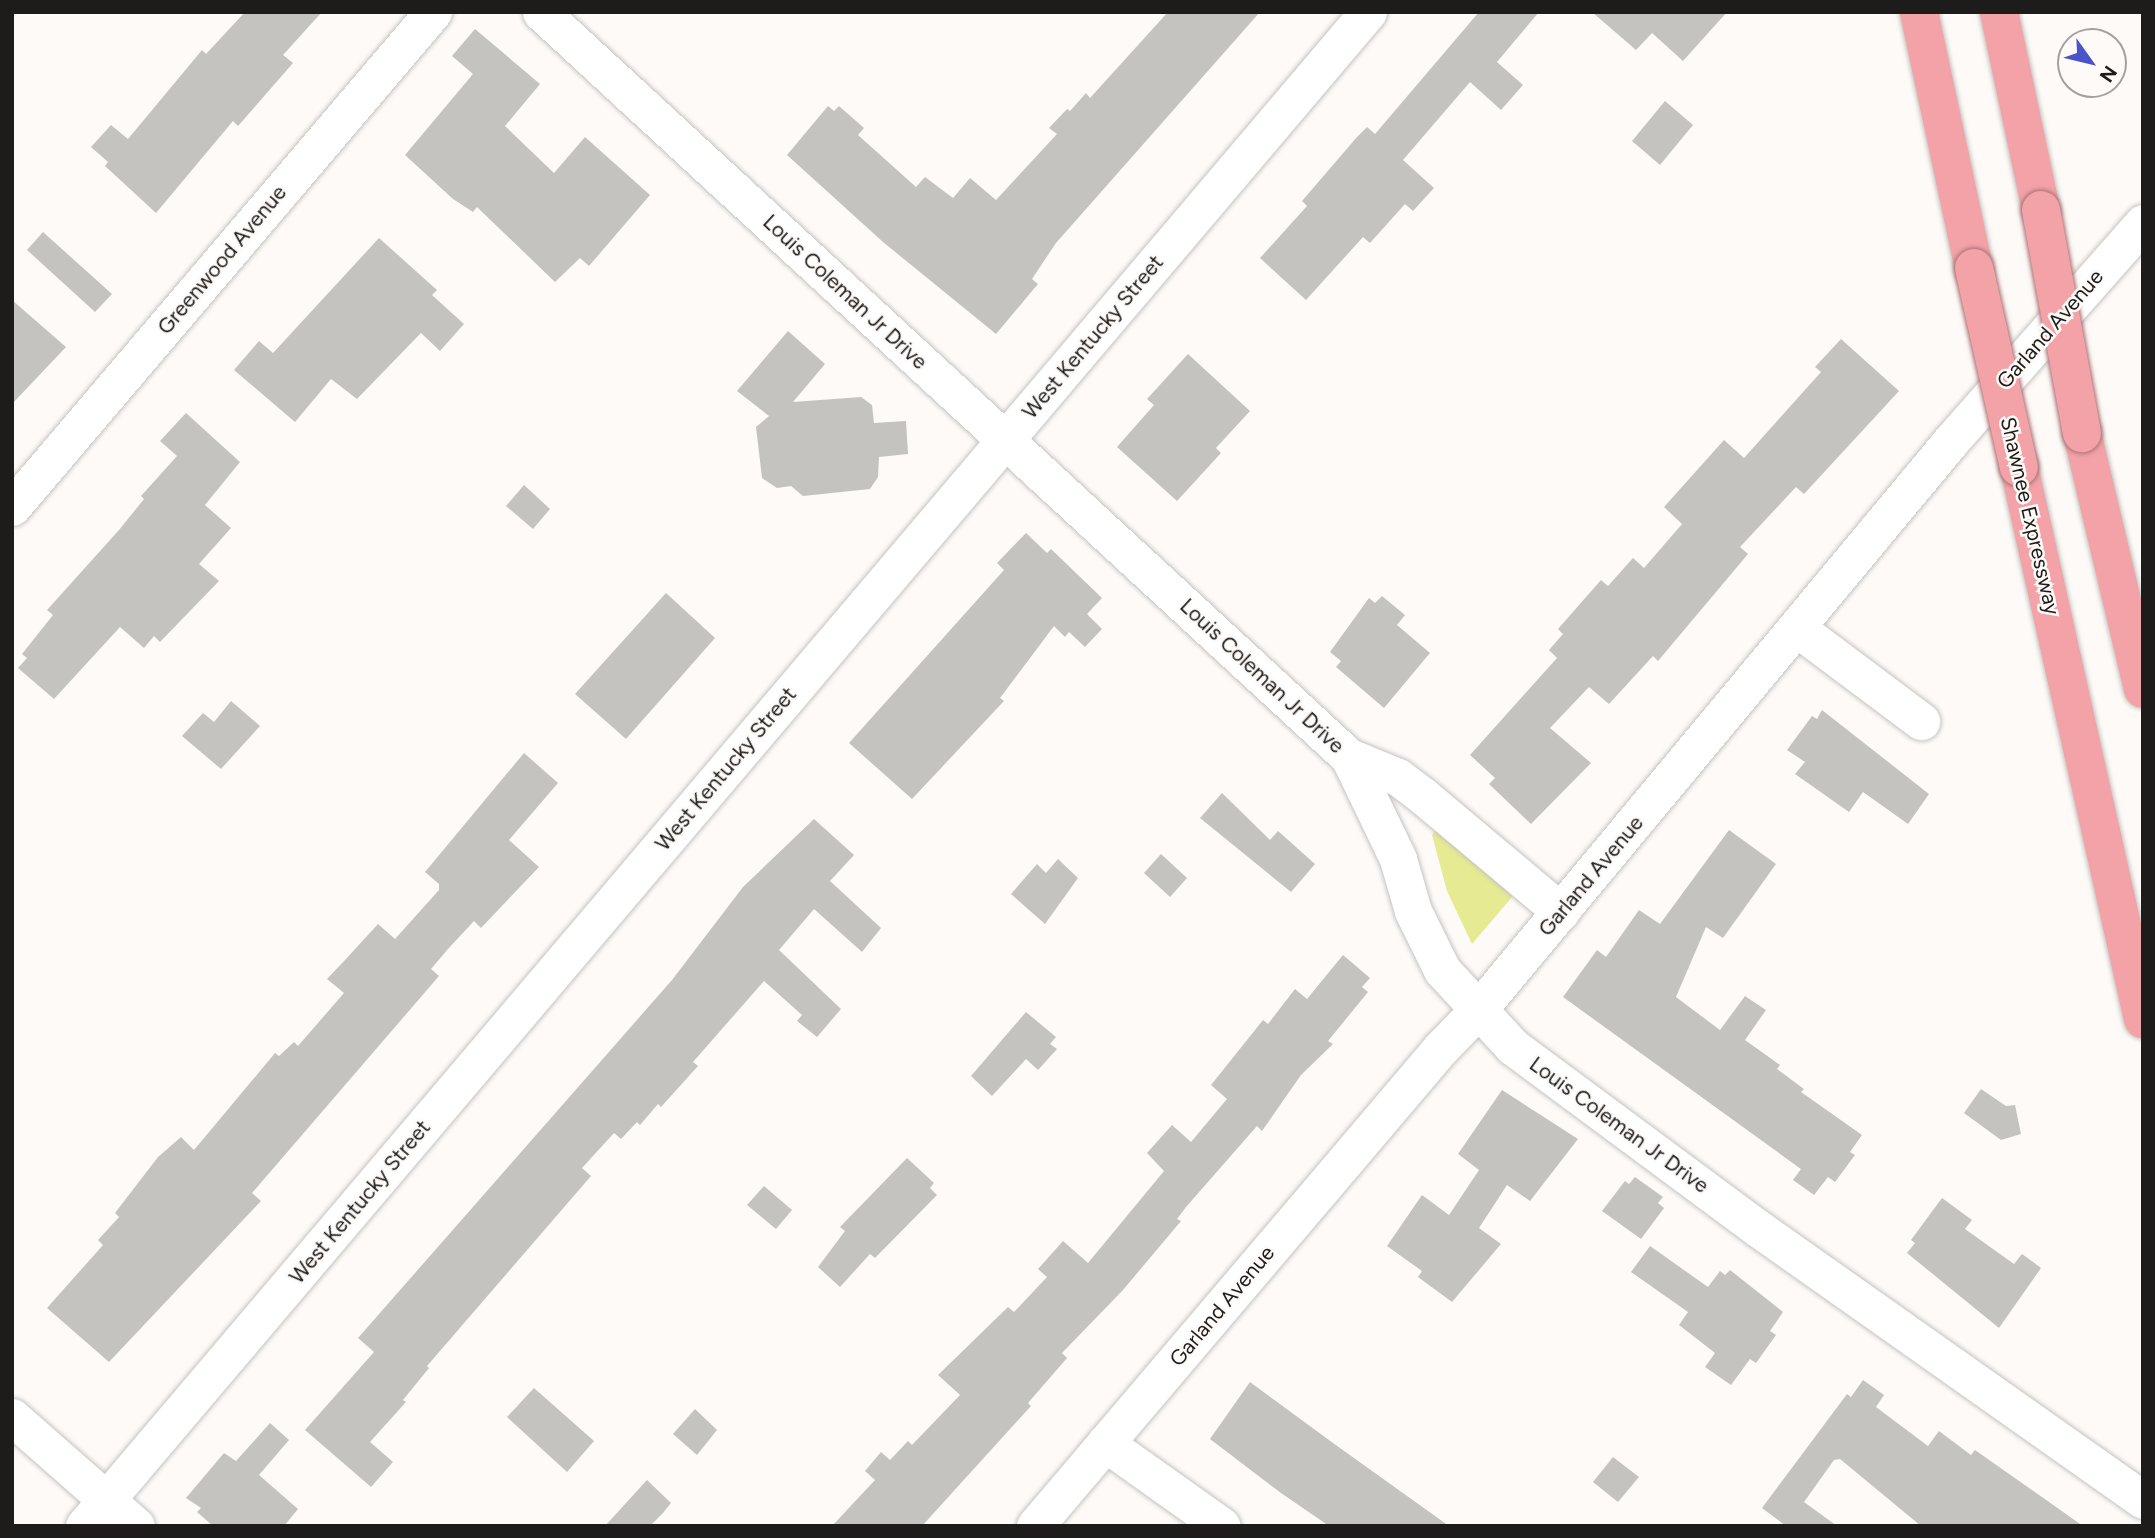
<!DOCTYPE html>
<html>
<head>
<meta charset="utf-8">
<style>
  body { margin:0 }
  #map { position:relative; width:2155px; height:1538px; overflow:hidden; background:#fdfaf7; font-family:Figtree,sans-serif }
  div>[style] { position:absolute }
  .green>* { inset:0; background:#e6ea92 }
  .building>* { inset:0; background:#c5c3c0 }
  .roads { filter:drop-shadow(0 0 2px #c5c3c0) drop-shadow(0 0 2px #c5c3c0) }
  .street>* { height:37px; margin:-18.5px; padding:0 18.5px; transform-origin:18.5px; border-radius:18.5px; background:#fff }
  .highway>* { height:38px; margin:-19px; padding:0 19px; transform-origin:19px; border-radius:19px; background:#f3a2a7 }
  .bridges { filter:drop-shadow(0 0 2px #a87376) drop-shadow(0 0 2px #a87376) }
  .highway-bridge>* { height:38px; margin:-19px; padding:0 19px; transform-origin:19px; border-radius:19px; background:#f3a2a7 }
  span { translate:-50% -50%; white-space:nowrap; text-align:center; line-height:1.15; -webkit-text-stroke:5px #fdfaf7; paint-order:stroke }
  .street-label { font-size:21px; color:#1d1c1b }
  .frame { position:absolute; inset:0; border:14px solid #1d1c1b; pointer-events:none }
  .north { position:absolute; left:2057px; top:28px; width:70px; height:70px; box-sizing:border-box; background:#fdfaf7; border:2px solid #a3a19f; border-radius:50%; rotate:124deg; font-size:19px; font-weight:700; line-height:28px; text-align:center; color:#1d1c1b }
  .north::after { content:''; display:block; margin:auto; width:24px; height:32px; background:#4a54c9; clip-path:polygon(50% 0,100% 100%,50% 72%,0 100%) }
</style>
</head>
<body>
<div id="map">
  <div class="green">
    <i style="clip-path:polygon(1437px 828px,1513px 896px,1472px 944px,1447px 891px,1432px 835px)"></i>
  </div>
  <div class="building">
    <i style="clip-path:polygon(245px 12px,322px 12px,283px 55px,293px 63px,238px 126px,233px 121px,156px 213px,105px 166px,108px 162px,91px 147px,111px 125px,128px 139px,202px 50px,206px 54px)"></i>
    <i style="clip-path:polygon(1168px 12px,1260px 12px,1056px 243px,1032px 279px,1038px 284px,996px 334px,883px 242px,787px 155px,828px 106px,834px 111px,839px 106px,864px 128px,858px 135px,916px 187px,925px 177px,953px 198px,970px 178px,996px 200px,1057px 134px,1049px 128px,1067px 109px,1070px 111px,1086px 93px,1090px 98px)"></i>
    <i style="clip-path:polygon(1479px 12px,1539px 12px,1497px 62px,1523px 85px,1501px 110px,1470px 82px,1403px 160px,1434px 188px,1413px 211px,1405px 204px,1370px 243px,1363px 237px,1306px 300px,1260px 258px,1307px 206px,1302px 201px,1357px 137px,1367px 127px,1375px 134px)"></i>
    <i style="clip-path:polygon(1592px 12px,1727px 12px,1683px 61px,1652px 33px,1636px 50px)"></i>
    <i style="clip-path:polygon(475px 29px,540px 84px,505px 126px,554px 173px,585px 137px,650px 195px,589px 266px,580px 258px,555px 282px,477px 207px,473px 212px,453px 199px,405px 155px,473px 74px,452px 56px)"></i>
    <i style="clip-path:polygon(1665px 101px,1693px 125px,1660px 165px,1632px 141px)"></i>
    <i style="clip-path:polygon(43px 232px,112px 294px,95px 312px,27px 250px)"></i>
    <i style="clip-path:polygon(379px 238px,437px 290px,432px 295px,464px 324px,440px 351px,421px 333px,357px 399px,331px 379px,295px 422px,234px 370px,259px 341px,273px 353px)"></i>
    <i style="clip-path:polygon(12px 300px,66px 347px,12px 404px)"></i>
    <i style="clip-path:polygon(788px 331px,825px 364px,793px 402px,861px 397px,872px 405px,874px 423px,906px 421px,908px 454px,879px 457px,878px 477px,870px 489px,803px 496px,791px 486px,777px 488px,762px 478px,756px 427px,769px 416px,737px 391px)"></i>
    <i style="clip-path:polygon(1841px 339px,1899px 391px,1804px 494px,1796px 487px,1740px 547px,1748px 554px,1658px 661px,1653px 656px,1609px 704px,1589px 687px,1550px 728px,1591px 763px,1531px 824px,1489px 784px,1495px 778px,1470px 755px,1557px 658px,1549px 650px,1563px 634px,1558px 629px,1601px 580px,1608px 586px,1633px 558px,1644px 568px,1682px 524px,1664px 507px,1724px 440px,1744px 458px,1821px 372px,1815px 367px)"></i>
    <i style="clip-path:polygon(1188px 354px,1250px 411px,1216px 448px,1221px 453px,1177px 501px,1117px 447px,1154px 405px,1147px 399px)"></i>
    <i style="clip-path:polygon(186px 413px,240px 462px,205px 505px,231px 528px,199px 564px,219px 581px,160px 642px,154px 636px,144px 648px,120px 627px,54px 699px,18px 668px,27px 658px,22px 654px,53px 615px,47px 610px,119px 530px,144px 499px,141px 496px,177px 456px,160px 441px)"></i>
    <i style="clip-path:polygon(524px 485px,550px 509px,533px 529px,506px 506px)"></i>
    <i style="clip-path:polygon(1026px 533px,1047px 553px,1051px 549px,1102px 598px,1087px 614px,1102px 629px,1085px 647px,1069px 632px,1065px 637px,1054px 626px,1000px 698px,1004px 701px,912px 799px,849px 743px,1004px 570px,997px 563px)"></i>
    <i style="clip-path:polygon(666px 593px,715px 638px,626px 739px,575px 694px)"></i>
    <i style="clip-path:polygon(1382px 596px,1405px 615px,1397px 625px,1430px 653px,1384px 708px,1336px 667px,1341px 661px,1330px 652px,1369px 598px,1375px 603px)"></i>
    <i style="clip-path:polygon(231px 701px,260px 726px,221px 769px,182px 736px,203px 713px,214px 722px)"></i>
    <i style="clip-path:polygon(1822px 710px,1929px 794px,1908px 824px,1863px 792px,1849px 812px,1795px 774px,1805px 762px,1787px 750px,1812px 716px,1817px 719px)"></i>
    <i style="clip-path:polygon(524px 753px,558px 783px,509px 840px,539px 867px,481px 928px,474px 921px,448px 949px,431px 969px,439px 976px,252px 1193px,261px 1201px,109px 1362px,47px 1308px,103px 1245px,98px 1240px,119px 1217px,115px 1213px,158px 1157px,181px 1137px,194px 1150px,275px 1053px,279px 1056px,294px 1042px,298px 1046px,344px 993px,327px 979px,345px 960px,378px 924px,395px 939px,439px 890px,439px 884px,425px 872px)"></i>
    <i style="clip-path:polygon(1222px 793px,1270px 840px,1278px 831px,1315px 864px,1291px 892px,1200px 818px)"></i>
    <i style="clip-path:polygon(814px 819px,854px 855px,830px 881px,881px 928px,862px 952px,814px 909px,779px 950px,841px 1009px,817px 1037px,797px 1021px,802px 1015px,764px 981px,693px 1062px,698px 1066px,661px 1107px,658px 1104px,640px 1125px,637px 1122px,621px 1139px,614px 1133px,582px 1168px,591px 1176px,427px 1366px,429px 1368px,403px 1400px,406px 1402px,370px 1442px,393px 1462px,371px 1487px,305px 1430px,374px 1352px,358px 1338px,672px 980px,743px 887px)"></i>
    <i style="clip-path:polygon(1729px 830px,1776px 864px,1723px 938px,1706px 927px,1676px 997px,1720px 1030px,1745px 996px,1766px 1010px,1745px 1040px,1780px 1065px,1777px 1069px,1804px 1089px,1801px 1092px,1862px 1135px,1850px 1152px,1855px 1155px,1835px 1182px,1828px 1177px,1814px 1195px,1793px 1180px,1801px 1169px,1563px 997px,1597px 950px,1606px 957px,1639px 910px,1660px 924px)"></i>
    <i style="clip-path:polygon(1161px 854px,1187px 878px,1170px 897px,1144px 873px)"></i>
    <i style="clip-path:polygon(1058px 859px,1078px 878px,1045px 924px,1011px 894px,1037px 864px,1046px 873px)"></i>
    <i style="clip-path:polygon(1343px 955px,1370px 978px,1362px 987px,1368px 992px,1328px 1041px,1333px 1044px,1301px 1075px,1262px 1131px,1257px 1126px,1186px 1207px,1177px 1219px,1181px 1221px,1123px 1290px,1062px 1353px,1067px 1358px,1028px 1403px,1031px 1406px,922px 1526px,832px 1526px,875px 1480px,865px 1471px,881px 1452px,890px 1460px,908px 1441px,912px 1445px,960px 1395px,938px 1375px,1008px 1307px,1014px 1312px,1047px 1277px,1038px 1269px,1063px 1241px,1088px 1263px,1164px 1171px,1147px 1153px,1172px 1125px,1191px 1142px,1227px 1099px,1211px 1085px,1263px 1020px,1268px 1024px,1295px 989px,1307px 999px)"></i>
    <i style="clip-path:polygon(1026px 1012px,1056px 1037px,1050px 1044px,1057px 1049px,1038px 1070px,1026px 1059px,992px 1096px,971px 1076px)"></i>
    <i style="clip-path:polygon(1981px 1089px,2006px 1106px,2015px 1105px,2021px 1134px,2001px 1140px,1964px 1113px)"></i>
    <i style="clip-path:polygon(1502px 1090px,1578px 1139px,1530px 1201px,1507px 1185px,1479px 1228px,1501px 1244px,1452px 1302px,1418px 1277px,1422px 1271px,1387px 1246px,1422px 1195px,1449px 1215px,1479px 1170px,1458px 1154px)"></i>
    <i style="clip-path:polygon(907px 1158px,934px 1183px,930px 1188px,937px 1195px,875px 1258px,870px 1254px,840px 1287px,818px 1267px,845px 1231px,840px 1227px)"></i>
    <i style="clip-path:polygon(1635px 1177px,1663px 1197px,1658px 1203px,1664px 1208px,1641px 1239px,1602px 1211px,1625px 1181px,1629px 1184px)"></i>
    <i style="clip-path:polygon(764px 1186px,792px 1210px,776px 1229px,747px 1205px)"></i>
    <i style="clip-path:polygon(1942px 1198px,1972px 1220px,1965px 1229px,2014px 1264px,2022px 1254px,2041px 1268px,1999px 1328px,1907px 1253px,1915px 1243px,1911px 1240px)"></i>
    <i style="clip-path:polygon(1650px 1246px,1708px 1287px,1720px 1271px,1725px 1275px,1730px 1270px,1783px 1312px,1770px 1331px,1776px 1335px,1756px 1363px,1750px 1359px,1731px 1385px,1705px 1367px,1715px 1353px,1679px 1325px,1688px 1312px,1631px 1272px)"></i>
    <i style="clip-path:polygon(1863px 1380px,1884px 1395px,1876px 1407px,1928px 1446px,1939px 1431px,1971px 1455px,1975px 1450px,2083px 1526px,1921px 1526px,1840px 1459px,1834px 1460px,1804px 1502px,1837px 1526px,1786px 1526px,1762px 1508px,1847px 1394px,1851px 1397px)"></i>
    <i style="clip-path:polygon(1250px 1382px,1333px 1443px,1449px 1526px,1329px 1526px,1281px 1493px,1210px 1439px)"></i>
    <i style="clip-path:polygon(534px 1388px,594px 1441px,567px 1472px,507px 1417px)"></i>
    <i style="clip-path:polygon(695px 1409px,717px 1430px,697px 1455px,673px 1434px)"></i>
    <i style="clip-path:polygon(270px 1423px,289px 1440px,259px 1475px,298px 1509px,284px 1526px,213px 1526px,197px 1512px,201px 1508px,186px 1498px,224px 1453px,236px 1461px)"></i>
    <i style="clip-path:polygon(1613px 1457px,1639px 1477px,1618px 1502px,1593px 1482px)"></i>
    <i style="clip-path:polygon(647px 1480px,671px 1503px,663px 1513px,650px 1526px,605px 1526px)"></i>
  </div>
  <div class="roads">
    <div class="street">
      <i style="left:541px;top:12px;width:1099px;rotate:42.68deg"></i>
      <i style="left:1349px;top:757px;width:113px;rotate:64.3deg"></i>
      <i style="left:1398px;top:859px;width:54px;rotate:73.9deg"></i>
      <i style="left:1413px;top:911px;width:66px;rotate:63.8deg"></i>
      <i style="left:1442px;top:970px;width:105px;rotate:47.3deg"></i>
      <i style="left:1513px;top:1047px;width:306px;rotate:36.5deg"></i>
      <i style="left:1759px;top:1229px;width:470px;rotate:35.2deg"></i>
      <i style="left:12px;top:507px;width:650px;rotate:-49.62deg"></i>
      <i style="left:1798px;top:629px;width:154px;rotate:36.8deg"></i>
      <i style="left:1349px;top:757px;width:53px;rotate:22.2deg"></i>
      <i style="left:1398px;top:777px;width:31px;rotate:37deg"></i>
      <i style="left:1423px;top:796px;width:180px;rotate:40deg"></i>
      <i style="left:12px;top:1417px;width:165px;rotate:41.3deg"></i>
      <i style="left:1105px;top:1443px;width:143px;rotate:35.4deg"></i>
      <i style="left:84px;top:1526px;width:1985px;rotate:-49.7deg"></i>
      <i style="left:1035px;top:1526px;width:627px;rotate:-49.66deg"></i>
      <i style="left:1441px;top:1048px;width:53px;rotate:-45.8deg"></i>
      <i style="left:1478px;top:1010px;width:739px;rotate:-50.27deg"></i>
      <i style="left:1950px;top:442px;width:292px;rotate:-48.6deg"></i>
    </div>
    <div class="highway">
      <i style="left:1919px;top:12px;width:262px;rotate:77.9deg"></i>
      <i style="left:1999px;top:12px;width:202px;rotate:78deg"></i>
      <i style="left:2082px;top:433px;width:263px;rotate:76.6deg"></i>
      <i style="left:2019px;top:467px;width:566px;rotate:77.34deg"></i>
    </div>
  </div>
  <div class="bridges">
    <div class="highway-bridge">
      <i style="left:2041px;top:210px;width:227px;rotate:79.6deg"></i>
      <i style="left:1974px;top:268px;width:204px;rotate:77.3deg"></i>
    </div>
  </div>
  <div class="street-label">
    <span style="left:222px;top:260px;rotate:-50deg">Greenwood Avenue</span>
    <span style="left:845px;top:292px;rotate:43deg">Louis Coleman Jr Drive</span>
    <span style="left:2050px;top:329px;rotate:-49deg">Garland Avenue</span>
    <span style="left:1093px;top:337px;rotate:-50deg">West Kentucky Street</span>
    <span style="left:2030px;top:516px;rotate:77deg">Shawnee Expressway</span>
    <span style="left:1262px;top:676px;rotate:43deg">Louis Coleman Jr Drive</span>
    <span style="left:726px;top:769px;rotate:-50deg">West Kentucky Street</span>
    <span style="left:1591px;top:876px;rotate:-50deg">Garland Avenue</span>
    <span style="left:1619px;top:1125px;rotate:36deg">Louis Coleman Jr Drive</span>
    <span style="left:360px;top:1202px;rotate:-50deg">West Kentucky Street</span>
    <span style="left:1222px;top:1306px;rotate:-50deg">Garland Avenue</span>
  </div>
  <div class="frame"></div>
  <div class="north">N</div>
</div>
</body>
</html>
